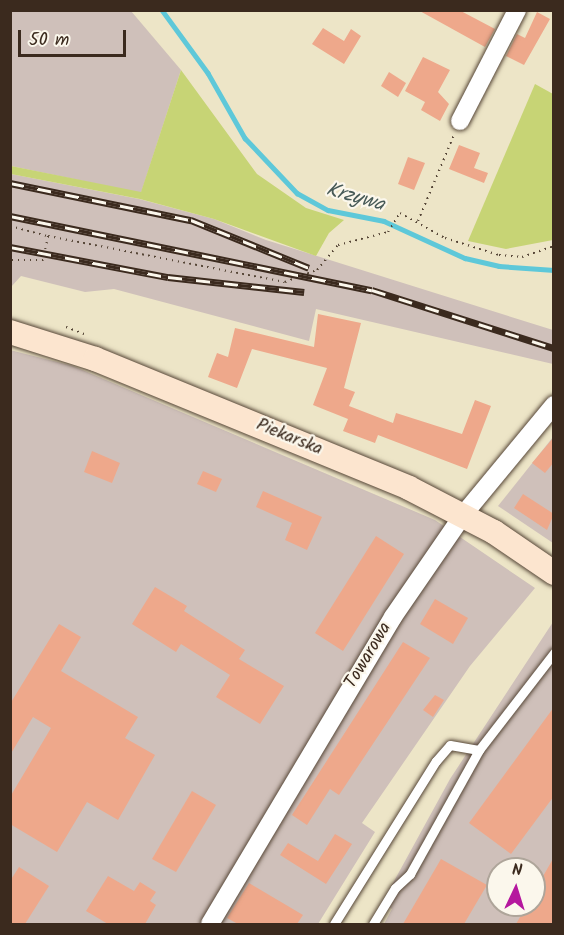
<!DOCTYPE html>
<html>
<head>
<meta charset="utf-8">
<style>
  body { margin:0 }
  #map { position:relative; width:564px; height:935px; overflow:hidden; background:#ede5c7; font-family:Kalam,sans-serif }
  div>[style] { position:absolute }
  .industrial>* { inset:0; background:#cfc0ba }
  .green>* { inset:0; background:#c7d475 }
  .stream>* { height:4.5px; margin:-2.25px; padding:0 2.25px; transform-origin:2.25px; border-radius:2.25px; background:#5ec8d9 }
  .building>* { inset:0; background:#eea88b }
  .path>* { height:2px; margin-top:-1px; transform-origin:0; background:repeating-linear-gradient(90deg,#564637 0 1.5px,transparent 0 6px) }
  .roads { filter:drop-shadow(0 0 2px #564637) drop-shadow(0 0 2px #564637) }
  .lane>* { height:9px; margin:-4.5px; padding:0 4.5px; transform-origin:4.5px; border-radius:4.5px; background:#fff }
  .street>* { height:18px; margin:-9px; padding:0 9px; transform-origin:9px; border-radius:9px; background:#fff }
  .secondary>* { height:24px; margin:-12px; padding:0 12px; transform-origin:12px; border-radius:12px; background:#fce5cf }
  .rail>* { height:7px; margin-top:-3.5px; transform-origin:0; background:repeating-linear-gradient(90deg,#fbf7ec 0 14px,#3b2a1e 0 28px); box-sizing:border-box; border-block:2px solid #3b2a1e }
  span { translate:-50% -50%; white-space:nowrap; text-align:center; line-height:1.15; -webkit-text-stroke:4.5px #fbf7ec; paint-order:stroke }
  .street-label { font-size:18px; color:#3b2a1e }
  .water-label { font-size:20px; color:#465956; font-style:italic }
  .frame { position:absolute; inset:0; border:12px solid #3b2a1e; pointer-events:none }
  .north { position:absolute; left:486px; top:857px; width:60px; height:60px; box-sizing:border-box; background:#fbf7ec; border:2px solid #aea59a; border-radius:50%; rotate:4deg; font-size:16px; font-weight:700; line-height:24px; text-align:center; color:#3b2a1e }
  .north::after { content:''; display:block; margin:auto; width:21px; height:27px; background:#b5179e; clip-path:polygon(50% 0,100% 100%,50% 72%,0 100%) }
  .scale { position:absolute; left:18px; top:30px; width:108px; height:27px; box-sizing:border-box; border:3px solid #3b2a1e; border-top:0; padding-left:8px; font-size:18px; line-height:21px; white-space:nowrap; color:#3b2a1e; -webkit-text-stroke:4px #fbf7ec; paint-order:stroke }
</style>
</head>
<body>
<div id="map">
  <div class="industrial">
    <i style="clip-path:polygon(10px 11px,131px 11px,181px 70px,141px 193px,11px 166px)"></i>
    <i style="clip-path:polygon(11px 174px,139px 199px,214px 219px,266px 240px,553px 330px,553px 364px,316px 309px,309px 341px,114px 289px,85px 292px,21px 276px,11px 287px)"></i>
    <i style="clip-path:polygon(10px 350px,73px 366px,435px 520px,535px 588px,470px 666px,362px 823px,375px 832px,318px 924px,11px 924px)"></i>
    <i style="clip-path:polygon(553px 437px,553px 543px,498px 506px)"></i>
    <i style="clip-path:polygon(evenodd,553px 622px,553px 924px,384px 924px,392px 909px,382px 903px,450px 779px,553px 622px,498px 869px,534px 869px,534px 905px,498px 905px,498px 869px)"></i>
  </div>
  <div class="green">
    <i style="clip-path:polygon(181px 70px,257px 174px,306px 208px,344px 220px,329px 233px,316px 256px,214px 219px,140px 199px,11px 174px,11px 166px,141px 192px)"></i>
    <i style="clip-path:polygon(535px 84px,553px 94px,553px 240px,506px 249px,468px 241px)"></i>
  </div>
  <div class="stream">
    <i style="left:162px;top:10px;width:78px;rotate:53.9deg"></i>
    <i style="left:208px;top:73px;width:75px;rotate:60.4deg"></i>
    <i style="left:245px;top:138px;width:76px;rotate:46.6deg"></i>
    <i style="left:297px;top:193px;width:35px;rotate:29deg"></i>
    <i style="left:328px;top:210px;width:57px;rotate:11.1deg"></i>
    <i style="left:384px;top:221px;width:89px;rotate:24.6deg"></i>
    <i style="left:465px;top:258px;width:35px;rotate:13deg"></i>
    <i style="left:499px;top:266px;width:55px;rotate:4.2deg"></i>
  </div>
  <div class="building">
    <i style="clip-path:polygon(418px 10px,459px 10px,495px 29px,485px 47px)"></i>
    <i style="clip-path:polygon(537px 12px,550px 19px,524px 65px,506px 56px,517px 34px,525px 38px)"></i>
    <i style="clip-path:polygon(323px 28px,344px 41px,351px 29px,361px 36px,344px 64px,312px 44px)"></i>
    <i style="clip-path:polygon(423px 57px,450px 70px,438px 92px,449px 104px,440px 121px,421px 110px,425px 102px,405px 91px)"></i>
    <i style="clip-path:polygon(389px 72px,406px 83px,398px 97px,381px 86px)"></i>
    <i style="clip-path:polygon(459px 145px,480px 153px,474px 168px,488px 173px,484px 183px,449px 169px)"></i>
    <i style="clip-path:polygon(408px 157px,425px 163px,414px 190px,398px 184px)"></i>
    <i style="clip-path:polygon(318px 314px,361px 323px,344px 388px,355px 392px,349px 406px,393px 423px,396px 413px,462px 434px,475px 400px,491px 406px,467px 469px,378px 435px,375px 443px,343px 431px,348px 419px,313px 405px,327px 368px,252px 349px,237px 388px,208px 377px,217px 353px,228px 357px,235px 328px,314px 347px)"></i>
    <i style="clip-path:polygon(554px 437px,554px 462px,545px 473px,532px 463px)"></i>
    <i style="clip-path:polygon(92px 451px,120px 463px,112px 483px,84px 472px)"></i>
    <i style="clip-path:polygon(203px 471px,222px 479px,216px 492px,197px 484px)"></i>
    <i style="clip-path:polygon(263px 491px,322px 517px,307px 550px,285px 540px,292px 523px,256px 507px)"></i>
    <i style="clip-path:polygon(523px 494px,554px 514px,547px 530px,514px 508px)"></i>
    <i style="clip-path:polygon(376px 536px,404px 554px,343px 651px,315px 633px)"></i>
    <i style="clip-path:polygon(155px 587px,187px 606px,184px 611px,245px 650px,239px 659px,284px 686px,260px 724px,216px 697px,230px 675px,181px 644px,176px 652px,132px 624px)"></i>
    <i style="clip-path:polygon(435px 599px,468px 618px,453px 644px,420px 624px)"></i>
    <i style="clip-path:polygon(59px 624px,81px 637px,61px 671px,138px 717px,125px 738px,155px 755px,118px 820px,87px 802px,57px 852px,10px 824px,10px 797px,51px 728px,33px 717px,10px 755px,10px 704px)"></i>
    <i style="clip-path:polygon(403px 642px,430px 658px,339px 795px,330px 789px,307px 825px,292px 815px)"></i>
    <i style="clip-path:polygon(435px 695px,444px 700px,433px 717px,423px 710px)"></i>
    <i style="clip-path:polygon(554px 707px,554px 796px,511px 854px,469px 823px)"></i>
    <i style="clip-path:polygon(192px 791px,216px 805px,176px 872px,152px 859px)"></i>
    <i style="clip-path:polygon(335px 834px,352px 844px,326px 884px,280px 855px,288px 843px,318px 861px)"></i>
    <i style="clip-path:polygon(554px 857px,554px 924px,516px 924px,527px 905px,534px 905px,534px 892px)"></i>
    <i style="clip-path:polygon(441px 859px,487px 885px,464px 924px,403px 924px)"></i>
    <i style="clip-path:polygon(19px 867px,49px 886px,25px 924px,10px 924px,10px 881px)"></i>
    <i style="clip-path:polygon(108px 876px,134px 891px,140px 882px,156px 892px,150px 901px,156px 905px,145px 924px,108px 924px,86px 911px)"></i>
    <i style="clip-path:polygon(249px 883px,303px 915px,297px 924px,238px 924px,227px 918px)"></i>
  </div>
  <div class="path">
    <i style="left:418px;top:221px;width:93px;rotate:-67.3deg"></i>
    <i style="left:10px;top:226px;width:39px;rotate:15deg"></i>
    <i style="left:48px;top:236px;width:25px;rotate:102deg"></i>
    <i style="left:43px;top:260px;width:33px;rotate:180deg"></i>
    <i style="left:48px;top:236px;width:241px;rotate:11deg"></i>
    <i style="left:285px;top:282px;width:34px;rotate:-21deg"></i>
    <i style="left:317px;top:270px;width:33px;rotate:-50deg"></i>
    <i style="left:338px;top:245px;width:52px;rotate:-14.6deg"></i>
    <i style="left:388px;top:232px;width:22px;rotate:-58deg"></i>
    <i style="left:400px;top:213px;width:51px;rotate:29.1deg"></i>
    <i style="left:445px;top:238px;width:57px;rotate:17.5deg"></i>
    <i style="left:499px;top:255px;width:23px;rotate:5deg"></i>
    <i style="left:522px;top:257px;width:34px;rotate:-19deg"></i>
    <i style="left:66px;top:327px;width:22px;rotate:21deg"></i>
  </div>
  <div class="roads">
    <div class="lane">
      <i style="left:334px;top:924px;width:192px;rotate:-58deg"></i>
      <i style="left:436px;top:761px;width:21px;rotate:-49deg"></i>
      <i style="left:450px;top:745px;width:29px;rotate:10deg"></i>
      <i style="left:479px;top:750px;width:123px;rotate:-52.3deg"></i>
      <i style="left:373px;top:924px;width:42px;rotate:-58.6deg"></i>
      <i style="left:395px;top:888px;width:21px;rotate:-43deg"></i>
      <i style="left:410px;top:874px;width:142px;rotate:-60.9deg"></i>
    </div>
    <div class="street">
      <i style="left:460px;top:121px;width:125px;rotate:-62.8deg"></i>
      <i style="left:210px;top:924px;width:357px;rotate:-59.2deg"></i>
      <i style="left:393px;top:617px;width:124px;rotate:-55.5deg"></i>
      <i style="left:463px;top:515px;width:143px;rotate:-50.4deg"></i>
    </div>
    <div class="secondary">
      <i style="left:10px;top:332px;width:89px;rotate:17.6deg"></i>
      <i style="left:95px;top:359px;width:339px;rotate:22.3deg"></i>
      <i style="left:409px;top:488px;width:96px;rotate:27.4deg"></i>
      <i style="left:494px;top:532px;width:73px;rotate:34.3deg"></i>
    </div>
  </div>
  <div class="rail">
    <i style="left:10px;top:183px;width:185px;rotate:11.6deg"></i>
    <i style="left:191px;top:220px;width:127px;rotate:22.1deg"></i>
    <i style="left:10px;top:216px;width:369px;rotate:11.6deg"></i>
    <i style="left:372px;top:290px;width:191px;rotate:17.7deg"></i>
    <i style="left:10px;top:247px;width:161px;rotate:10.8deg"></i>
    <i style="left:168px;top:277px;width:137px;rotate:6.3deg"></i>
  </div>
  <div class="street-label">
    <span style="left:289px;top:438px;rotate:22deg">Piekarska</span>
    <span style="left:369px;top:656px;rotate:-59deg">Towarowa</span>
  </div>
  <div class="water-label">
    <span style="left:355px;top:198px;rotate:16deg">Krzywa</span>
  </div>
  <div class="frame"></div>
  <div class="north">N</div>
  <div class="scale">50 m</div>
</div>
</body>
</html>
